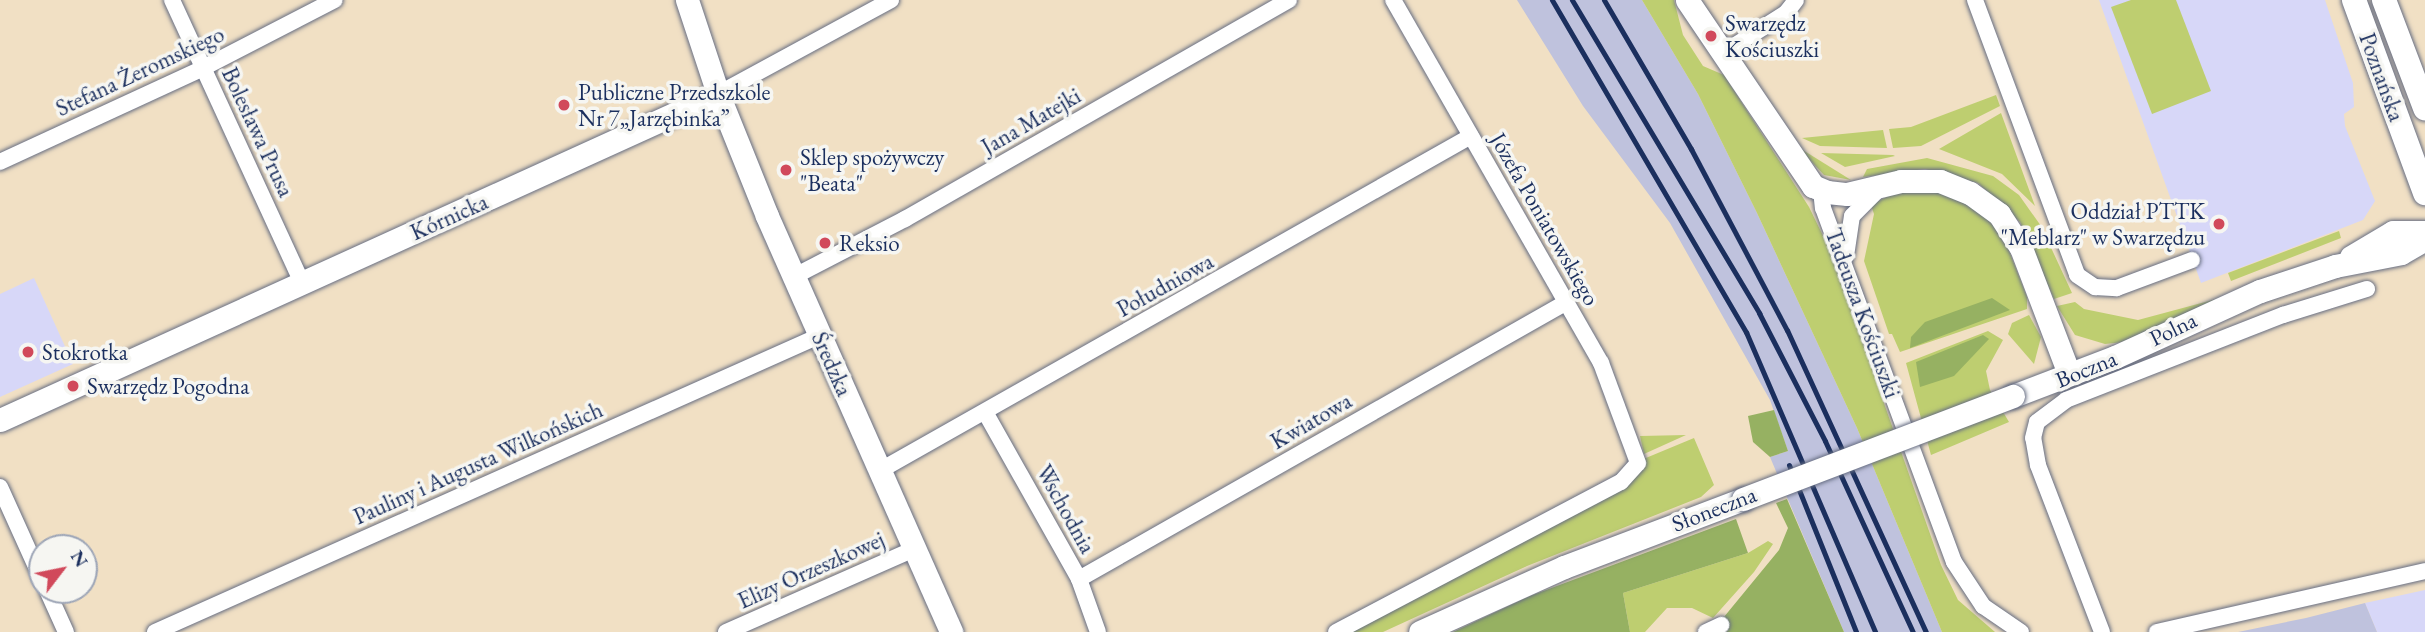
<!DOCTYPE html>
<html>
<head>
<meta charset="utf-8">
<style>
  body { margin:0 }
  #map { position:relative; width:2425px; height:632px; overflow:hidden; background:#f1e0c4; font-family:"EB Garamond",serif }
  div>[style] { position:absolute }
  .built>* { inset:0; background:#d7d7f8 }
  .industrial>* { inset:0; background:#bfc2dd }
  .green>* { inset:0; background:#bece70 }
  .forest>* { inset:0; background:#96b162 }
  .roads { filter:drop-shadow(0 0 2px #666d82) drop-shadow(0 0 2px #666d82) }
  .street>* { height:16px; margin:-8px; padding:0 8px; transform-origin:8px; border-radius:8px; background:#fff }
  .secondary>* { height:23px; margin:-11.5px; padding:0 11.5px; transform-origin:11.5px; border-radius:11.5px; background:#fff }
  .primary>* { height:24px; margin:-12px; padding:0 12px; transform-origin:12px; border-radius:12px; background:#fff }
  .rail>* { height:5px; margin:-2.5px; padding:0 2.5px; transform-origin:2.5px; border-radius:2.5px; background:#1b2f5e }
  .bridges { filter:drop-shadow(0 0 2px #666d82) drop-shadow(0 0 2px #666d82) }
  .secondary-bridge>* { height:23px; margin:-11.5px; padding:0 11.5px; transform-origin:11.5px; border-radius:11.5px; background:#fff }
  .dots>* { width:19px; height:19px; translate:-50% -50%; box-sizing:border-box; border:4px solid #f6f6f2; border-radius:50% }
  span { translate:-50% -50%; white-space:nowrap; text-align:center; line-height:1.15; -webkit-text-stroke:7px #f6f6f2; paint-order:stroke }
  .poi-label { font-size:23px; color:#1b2f5e }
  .left { translate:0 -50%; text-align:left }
  .right { translate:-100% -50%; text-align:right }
  .street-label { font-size:23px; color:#1b2f5e }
  .north { position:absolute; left:28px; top:534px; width:70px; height:70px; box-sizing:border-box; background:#f6f6f2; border:2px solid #9ea6b7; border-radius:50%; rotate:58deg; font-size:19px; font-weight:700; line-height:28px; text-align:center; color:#1b2f5e }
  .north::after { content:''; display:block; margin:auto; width:24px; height:32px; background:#d1495b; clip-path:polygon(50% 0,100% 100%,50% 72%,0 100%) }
</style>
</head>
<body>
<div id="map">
  <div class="built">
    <i style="clip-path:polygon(2099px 0,2325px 0,2353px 83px,2354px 107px,2344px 114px,2345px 126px,2375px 201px,2363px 220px,2201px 283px)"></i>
    <i style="clip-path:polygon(34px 278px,73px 364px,0 397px,0 294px)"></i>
    <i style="clip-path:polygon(2425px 590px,2425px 632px,2377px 632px,2365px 603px)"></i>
  </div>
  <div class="industrial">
    <i style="clip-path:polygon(1517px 0,1642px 0,1698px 94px,1757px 213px,1857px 428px,1942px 632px,1844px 632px,1770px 457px,1788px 451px,1770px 400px,1670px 223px,1583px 106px)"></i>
    <i style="clip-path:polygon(2365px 603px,2377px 632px,2238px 632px,2306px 618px)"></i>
  </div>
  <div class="green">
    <i style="clip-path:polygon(1642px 0,1674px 0,1683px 35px,1703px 66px,1724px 75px,1809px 207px,1830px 250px,1941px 565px,1958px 600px,1995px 632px,1942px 632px,1857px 428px,1757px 213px,1698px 94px)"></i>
    <i style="clip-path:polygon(2131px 0,2176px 0,2211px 91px,2152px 114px,2111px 7px)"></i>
    <i style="clip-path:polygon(1996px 95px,2000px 106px,1921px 146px,1893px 148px,1889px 129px,1911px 127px)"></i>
    <i style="clip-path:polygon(2001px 113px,2035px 206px,2002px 174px,1939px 149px)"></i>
    <i style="clip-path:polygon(1883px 130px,1887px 148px,1820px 146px,1802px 138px)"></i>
    <i style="clip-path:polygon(1798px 147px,1851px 180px,1824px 175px)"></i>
    <i style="clip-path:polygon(1821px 153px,1893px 155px,1895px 156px,1845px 167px)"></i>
    <i style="clip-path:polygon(1927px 158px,1993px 176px,2019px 195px,2041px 226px,2072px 293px,2054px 299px,2020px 222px,1978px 183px,1925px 169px,1863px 177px,1867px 169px)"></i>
    <i style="clip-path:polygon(1896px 192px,1936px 192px,1968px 204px,1992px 223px,2006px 243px,2027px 297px,2027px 309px,1900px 352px,1892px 334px,1889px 334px,1864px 261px,1874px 214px,1871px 205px)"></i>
    <i style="clip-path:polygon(2339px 231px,2341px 238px,2231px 281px,2228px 273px)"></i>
    <i style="clip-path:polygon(2220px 298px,2124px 342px,2105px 344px,2075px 335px,2057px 306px,2075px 302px,2084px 309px,2138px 320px)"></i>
    <i style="clip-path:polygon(2029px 315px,2041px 337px,2034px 364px,2008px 334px,2012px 323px)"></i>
    <i style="clip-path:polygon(1988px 331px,2003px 340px,1986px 371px,1990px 390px,2009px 422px,1931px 455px,1906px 363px)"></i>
    <i style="clip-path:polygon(1686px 435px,1644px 454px,1640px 436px)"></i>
    <i style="clip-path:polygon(1694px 438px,1714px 485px,1701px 497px,1527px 566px,1383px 632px,1348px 632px,1633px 478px,1641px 460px)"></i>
    <i style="clip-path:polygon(1768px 541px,1773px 544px,1754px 572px,1713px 618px,1692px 608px,1667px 608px,1645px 632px,1630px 632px,1623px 593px,1748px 553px)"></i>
  </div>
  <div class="forest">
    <i style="clip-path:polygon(1992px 298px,2010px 310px,1910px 348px,1911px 337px,1925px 322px)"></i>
    <i style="clip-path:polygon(1983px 335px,1989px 339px,1954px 376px,1920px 387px,1916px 362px)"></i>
    <i style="clip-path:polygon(1774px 410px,1788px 451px,1770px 457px,1753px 442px,1748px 416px)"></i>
    <i style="clip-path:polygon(1787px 499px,1844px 632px,1727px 632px,1719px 623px,1779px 550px,1788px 528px,1776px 503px)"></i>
    <i style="clip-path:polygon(1736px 519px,1748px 553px,1623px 593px,1630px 632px,1453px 632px,1530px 596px)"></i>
  </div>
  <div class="roads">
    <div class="street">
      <i style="left:172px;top:0;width:311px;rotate:65.3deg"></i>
      <i style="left:1975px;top:0;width:293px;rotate:69.6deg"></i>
      <i style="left:2077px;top:275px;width:22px;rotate:34deg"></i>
      <i style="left:2095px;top:287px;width:22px;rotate:3deg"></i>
      <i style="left:2117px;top:288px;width:80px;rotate:-20.5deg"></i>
      <i style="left:1723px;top:53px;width:75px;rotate:-32.4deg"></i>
      <i style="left:1786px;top:13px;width:16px;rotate:-52deg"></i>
      <i style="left:718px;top:94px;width:197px;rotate:-28.5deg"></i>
      <i style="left:0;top:162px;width:224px;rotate:-24.8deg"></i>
      <i style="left:203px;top:68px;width:148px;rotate:-27.3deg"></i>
      <i style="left:1821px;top:190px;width:18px;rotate:84deg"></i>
      <i style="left:1823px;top:208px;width:377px;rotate:69.7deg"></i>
      <i style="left:1954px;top:562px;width:53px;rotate:56.6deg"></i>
      <i style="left:1983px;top:606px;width:46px;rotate:34.4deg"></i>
      <i style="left:1846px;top:256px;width:40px;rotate:-81.5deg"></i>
      <i style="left:1852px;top:216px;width:38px;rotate:-45deg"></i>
      <i style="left:793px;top:277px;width:126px;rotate:-27.4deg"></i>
      <i style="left:905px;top:219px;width:442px;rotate:-29.7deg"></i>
      <i style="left:985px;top:412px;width:192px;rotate:60.6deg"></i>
      <i style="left:1079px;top:579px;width:56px;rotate:70.3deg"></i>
      <i style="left:879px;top:471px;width:680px;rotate:-29.5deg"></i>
      <i style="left:0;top:487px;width:102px;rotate:65.7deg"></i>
      <i style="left:1079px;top:579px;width:559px;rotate:-29.59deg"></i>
      <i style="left:47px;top:590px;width:46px;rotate:65.7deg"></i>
      <i style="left:155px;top:632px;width:727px;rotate:-24.03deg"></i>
      <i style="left:726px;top:632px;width:206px;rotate:-23.8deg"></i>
      <i style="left:1336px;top:632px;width:322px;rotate:-27.8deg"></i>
      <i style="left:1621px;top:482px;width:25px;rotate:-48deg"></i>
      <i style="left:1638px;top:463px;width:107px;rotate:-110.3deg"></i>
      <i style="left:1601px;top:363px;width:418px;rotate:-119.8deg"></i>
      <i style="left:1706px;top:632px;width:17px;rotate:-25deg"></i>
      <i style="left:2102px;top:632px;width:179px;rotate:-111deg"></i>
      <i style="left:2038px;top:465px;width:27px;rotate:-100deg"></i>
      <i style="left:2033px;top:438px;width:16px;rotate:-76deg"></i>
      <i style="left:2037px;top:422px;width:36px;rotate:-37deg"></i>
      <i style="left:2066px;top:400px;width:233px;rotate:-21.4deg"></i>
      <i style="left:2283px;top:315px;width:88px;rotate:-17.2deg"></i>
      <i style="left:2157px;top:632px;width:275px;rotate:-12.8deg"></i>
    </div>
    <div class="secondary">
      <i style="left:687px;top:0;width:99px;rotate:71.7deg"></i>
      <i style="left:718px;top:94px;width:131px;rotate:68.1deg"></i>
      <i style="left:767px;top:216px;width:455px;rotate:66.1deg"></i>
      <i style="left:1687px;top:0;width:225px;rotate:55.9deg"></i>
      <i style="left:1813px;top:186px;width:15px;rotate:23deg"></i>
      <i style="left:1827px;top:192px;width:20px;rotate:6deg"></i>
      <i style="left:1847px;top:194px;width:56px;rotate:-13.5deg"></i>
      <i style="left:1901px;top:181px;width:39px"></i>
      <i style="left:1940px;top:181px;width:32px;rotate:22deg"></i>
      <i style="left:1970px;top:193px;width:36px;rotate:36deg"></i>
      <i style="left:1999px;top:214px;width:40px;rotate:57.1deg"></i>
      <i style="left:2021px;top:248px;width:135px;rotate:69.1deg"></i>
      <i style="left:2351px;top:257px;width:49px;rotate:-30.8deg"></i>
      <i style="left:2393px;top:232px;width:32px"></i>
      <i style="left:2013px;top:396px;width:109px;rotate:-20.9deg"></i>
      <i style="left:2115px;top:357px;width:159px;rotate:-24.5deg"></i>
      <i style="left:2260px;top:291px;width:79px;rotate:-18.4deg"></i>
      <i style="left:2335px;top:266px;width:67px;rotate:-11.1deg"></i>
      <i style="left:2401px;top:253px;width:28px;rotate:-30deg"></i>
      <i style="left:0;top:420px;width:789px;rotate:-24.42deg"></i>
      <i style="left:1420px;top:632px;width:158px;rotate:-24.3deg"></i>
      <i style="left:1564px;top:567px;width:191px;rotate:-20.8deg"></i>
    </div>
    <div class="primary">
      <i style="left:2354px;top:0;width:206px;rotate:69.8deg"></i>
      <i style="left:2384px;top:0;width:116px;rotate:69.2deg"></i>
    </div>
  </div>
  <div class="rail">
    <i style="left:1552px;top:0;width:385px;rotate:59.7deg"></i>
    <i style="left:1746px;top:332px;width:327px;rotate:66.7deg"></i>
    <i style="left:1572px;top:0;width:365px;rotate:59.1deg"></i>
    <i style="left:1759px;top:313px;width:144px;rotate:62.7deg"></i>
    <i style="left:1825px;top:441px;width:210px;rotate:65.3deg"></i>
    <i style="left:1604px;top:0;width:173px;rotate:59.7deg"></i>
    <i style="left:1691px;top:149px;width:205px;rotate:62.1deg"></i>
    <i style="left:1787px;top:330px;width:332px;rotate:65.3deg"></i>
    <i style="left:1789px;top:465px;width:180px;rotate:68.1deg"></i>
  </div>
  <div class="bridges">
    <div class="secondary-bridge">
      <i style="left:1743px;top:499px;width:289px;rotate:-20.9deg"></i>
    </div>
  </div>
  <div class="dots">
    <i style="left:1711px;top:36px;background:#d1495b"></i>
    <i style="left:564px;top:105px;background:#d1495b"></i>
    <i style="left:786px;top:170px;background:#d1495b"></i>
    <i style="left:2219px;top:224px;background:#d1495b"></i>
    <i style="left:825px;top:243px;background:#d1495b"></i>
    <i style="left:28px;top:352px;background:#d1495b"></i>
    <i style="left:73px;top:386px;background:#d1495b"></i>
  </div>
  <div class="poi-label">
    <span class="left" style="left:1725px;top:36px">Swarzędz<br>Kościuszki</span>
    <span class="left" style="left:578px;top:105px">Publiczne Przedszkole<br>Nr 7„Jarzębinka”</span>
    <span class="left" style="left:800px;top:170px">Sklep spożywczy<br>"Beata"</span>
    <span class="right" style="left:2205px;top:224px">Oddział PTTK<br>"Meblarz" w Swarzędzu</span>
    <span class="left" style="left:839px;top:243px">Reksio</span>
    <span class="left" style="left:42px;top:352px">Stokrotka</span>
    <span class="left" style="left:87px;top:386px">Swarzędz Pogodna</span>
  </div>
  <div class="street-label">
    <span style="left:140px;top:71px;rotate:-25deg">Stefana Żeromskiego</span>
    <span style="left:2382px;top:77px;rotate:70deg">Poznańska</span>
    <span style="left:1031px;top:121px;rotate:-30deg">Jana Matejki</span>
    <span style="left:258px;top:132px;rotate:65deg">Bolesława Prusa</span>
    <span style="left:449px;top:217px;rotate:-24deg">Kórnicka</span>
    <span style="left:1545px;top:219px;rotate:60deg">Józefa Poniatowskiego</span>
    <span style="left:1165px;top:285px;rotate:-29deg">Południowa</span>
    <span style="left:1863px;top:313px;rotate:70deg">Tadeusza Kościuszki</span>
    <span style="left:2173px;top:329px;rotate:-26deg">Polna</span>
    <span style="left:832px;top:364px;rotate:66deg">Średzka</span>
    <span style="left:2086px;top:369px;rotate:-22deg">Boczna</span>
    <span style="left:1311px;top:421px;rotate:-30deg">Kwiatowa</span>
    <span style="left:478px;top:463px;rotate:-24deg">Pauliny i Augusta Wilkońskich</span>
    <span style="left:1066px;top:509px;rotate:61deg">Wschodnia</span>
    <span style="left:1714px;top:509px;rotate:-21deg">Słoneczna</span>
    <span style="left:811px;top:570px;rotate:-24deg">Elizy Orzeszkowej</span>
  </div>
  <div class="north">N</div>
</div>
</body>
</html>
